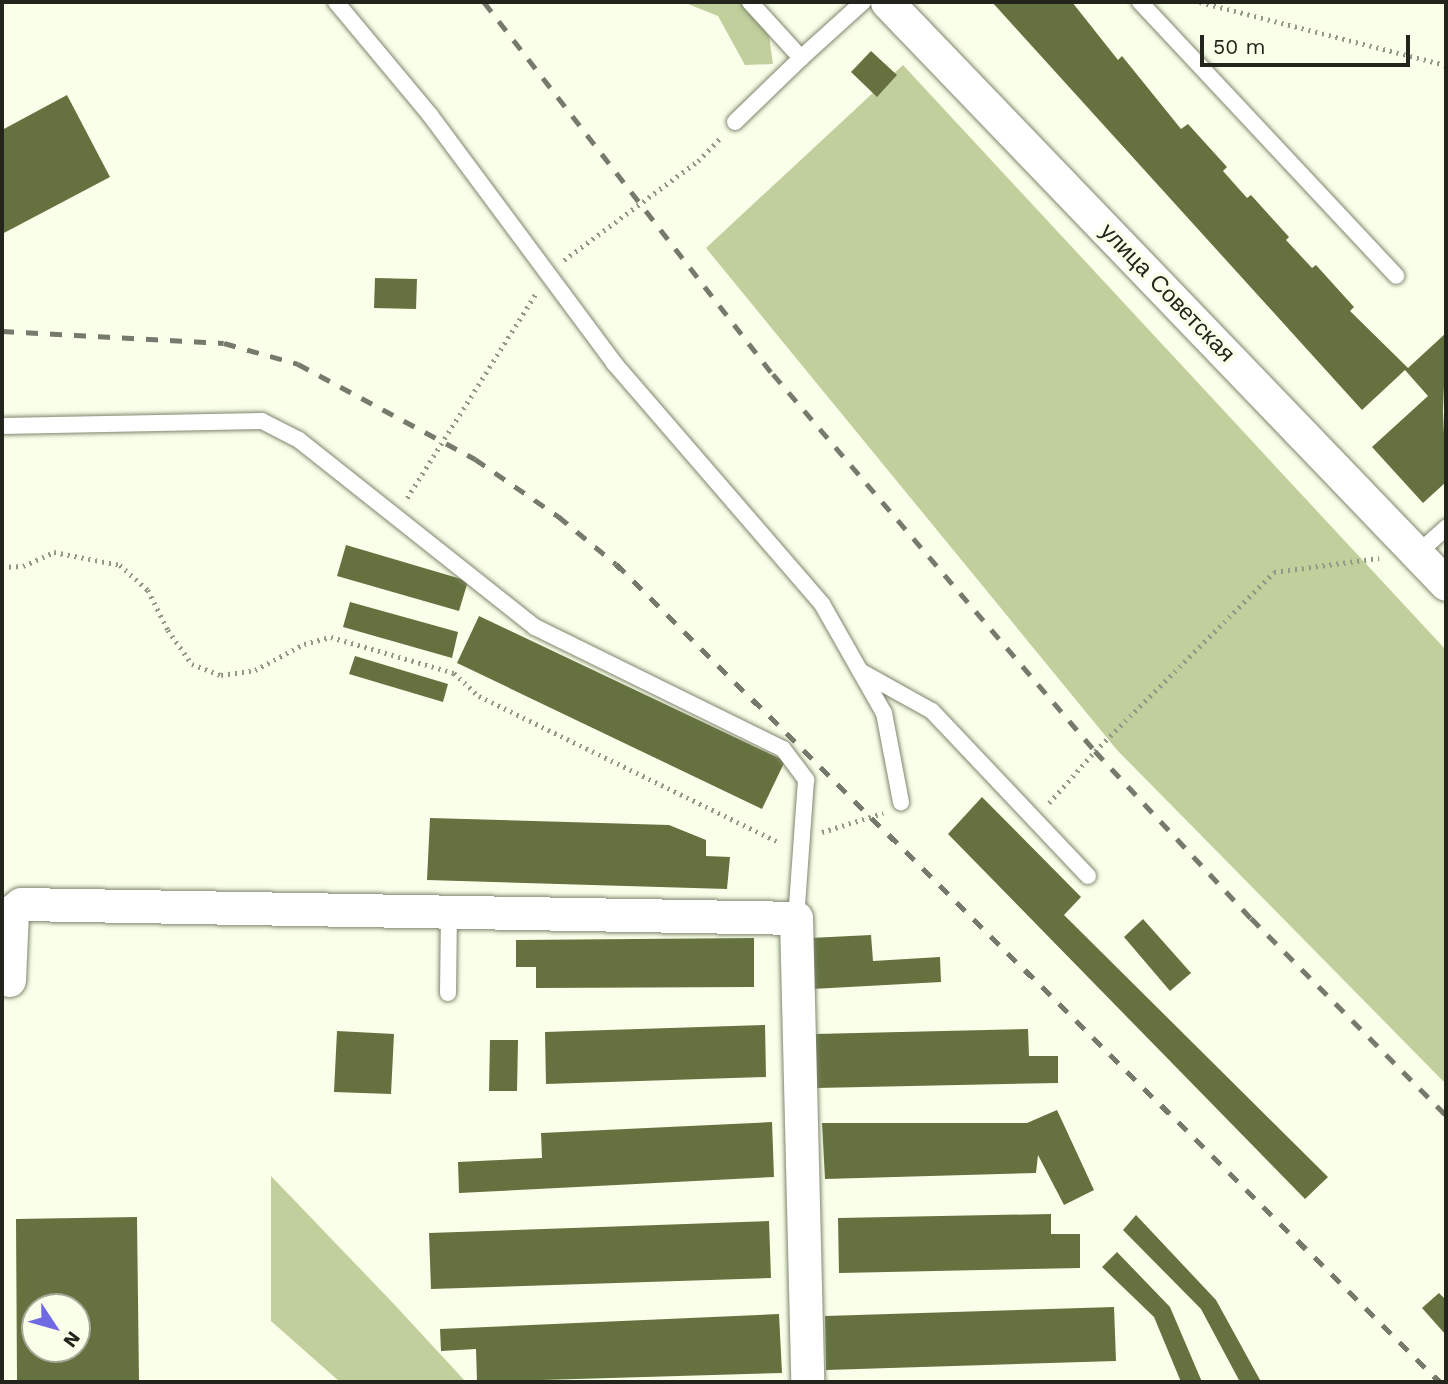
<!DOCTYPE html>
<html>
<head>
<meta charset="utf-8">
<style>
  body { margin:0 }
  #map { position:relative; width:1448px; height:1384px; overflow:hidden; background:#f9ffe9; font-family:"Work Sans",sans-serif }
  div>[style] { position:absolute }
  .green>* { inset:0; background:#c1cf9c }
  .building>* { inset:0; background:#657240 }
  .path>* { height:4.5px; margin-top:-2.25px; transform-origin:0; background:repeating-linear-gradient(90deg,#939888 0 2px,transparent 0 7px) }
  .roads { filter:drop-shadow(0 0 2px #7f866e) drop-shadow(0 0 2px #7f866e) }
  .lane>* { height:16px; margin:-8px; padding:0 8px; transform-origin:8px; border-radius:8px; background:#fff }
  .street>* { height:33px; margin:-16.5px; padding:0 16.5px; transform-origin:16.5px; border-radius:16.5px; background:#fff }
  .rail>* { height:5px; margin-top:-2.5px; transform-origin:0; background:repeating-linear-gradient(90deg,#767a6c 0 12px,transparent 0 24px) }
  span { translate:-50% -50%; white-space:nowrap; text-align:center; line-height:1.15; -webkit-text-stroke:7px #f9ffe9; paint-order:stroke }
  .street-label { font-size:23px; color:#23251c }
  .frame { position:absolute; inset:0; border:4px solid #23251c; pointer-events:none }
  .north { position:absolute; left:21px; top:1293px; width:70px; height:70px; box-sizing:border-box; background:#f9ffe9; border:2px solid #a3a897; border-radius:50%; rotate:126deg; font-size:19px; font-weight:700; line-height:28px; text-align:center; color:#23251c }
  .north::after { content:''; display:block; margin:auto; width:24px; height:32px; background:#7069e4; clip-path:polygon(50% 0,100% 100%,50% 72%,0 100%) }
  .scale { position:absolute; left:1200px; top:35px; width:210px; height:32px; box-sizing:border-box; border:4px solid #23251c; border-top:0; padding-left:9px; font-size:21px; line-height:24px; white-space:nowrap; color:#23251c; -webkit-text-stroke:5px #f9ffe9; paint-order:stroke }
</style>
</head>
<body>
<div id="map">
  <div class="green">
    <i style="clip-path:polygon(683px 2px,744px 2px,769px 36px,773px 64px,745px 65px,718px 16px)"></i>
    <i style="clip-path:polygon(903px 65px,1446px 650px,1446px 1084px,1117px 750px,706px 248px)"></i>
    <i style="clip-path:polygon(271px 1176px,392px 1302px,466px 1382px,340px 1382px,271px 1321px)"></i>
  </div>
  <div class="building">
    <i style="clip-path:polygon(992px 2px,1072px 2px,1118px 60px,1122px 56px,1181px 129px,1188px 124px,1227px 167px,1223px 171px,1247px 198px,1251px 195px,1289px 237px,1286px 240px,1312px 268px,1316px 265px,1354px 307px,1350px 311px,1408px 368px,1446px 333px,1443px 411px,1446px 482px,1423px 503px,1372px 447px,1428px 396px,1405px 370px,1362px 410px)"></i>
    <i style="clip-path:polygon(871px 51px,897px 75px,877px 97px,851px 72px)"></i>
    <i style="clip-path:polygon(67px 95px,110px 177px,2px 234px,2px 130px)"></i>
    <i style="clip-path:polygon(375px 278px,417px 279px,416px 309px,374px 308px)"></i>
    <i style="clip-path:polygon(346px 545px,468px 581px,459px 611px,337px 576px)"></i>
    <i style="clip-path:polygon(350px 602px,458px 632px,452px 658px,343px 627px)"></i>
    <i style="clip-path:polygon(479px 616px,785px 761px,762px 809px,457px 663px)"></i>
    <i style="clip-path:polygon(355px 656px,448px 684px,443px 702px,349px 674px)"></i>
    <i style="clip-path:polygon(982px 797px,1081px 897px,1064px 915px,1328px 1177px,1305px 1199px,948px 834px)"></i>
    <i style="clip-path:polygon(430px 818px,669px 825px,706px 840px,706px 856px,730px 857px,727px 889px,427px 880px)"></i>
    <i style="clip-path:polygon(1143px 919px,1191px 973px,1170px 991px,1124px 937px)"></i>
    <i style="clip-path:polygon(871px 935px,873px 961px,940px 957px,941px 982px,812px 989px,810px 938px)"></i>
    <i style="clip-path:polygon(754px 938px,754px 987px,536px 988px,536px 967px,516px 967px,516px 940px)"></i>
    <i style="clip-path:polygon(765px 1025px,766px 1077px,546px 1084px,545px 1032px)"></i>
    <i style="clip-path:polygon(1028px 1029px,1029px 1056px,1058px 1056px,1058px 1083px,816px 1088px,815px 1034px)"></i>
    <i style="clip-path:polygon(337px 1031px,394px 1034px,391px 1094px,334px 1092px)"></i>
    <i style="clip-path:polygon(490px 1040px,518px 1040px,517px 1091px,489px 1091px)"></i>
    <i style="clip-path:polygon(1057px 1110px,1094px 1190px,1064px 1205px,1038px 1155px,1036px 1173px,825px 1179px,822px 1123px,1027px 1123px)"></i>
    <i style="clip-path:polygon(772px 1122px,774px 1177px,459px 1193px,458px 1162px,542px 1158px,541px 1133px)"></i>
    <i style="clip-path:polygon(1051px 1214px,1051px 1234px,1080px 1234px,1080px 1268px,839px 1273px,838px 1218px)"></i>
    <i style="clip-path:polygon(1136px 1215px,1216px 1300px,1260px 1380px,1240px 1382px,1201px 1309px,1123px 1230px)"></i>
    <i style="clip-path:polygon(evenodd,137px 1217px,139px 1382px,17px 1382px,16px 1219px,137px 1217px,35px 1307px,77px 1307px,77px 1349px,35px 1349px,35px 1307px)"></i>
    <i style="clip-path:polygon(769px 1221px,771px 1278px,431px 1289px,429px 1233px)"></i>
    <i style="clip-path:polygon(1117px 1252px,1170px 1307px,1202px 1382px,1181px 1382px,1154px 1317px,1102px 1267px)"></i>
    <i style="clip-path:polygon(1439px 1293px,1446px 1300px,1446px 1335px,1422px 1308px)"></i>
    <i style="clip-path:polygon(1114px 1307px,1116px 1361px,826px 1370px,825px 1316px)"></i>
    <i style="clip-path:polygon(779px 1314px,782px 1373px,477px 1382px,476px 1349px,441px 1351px,440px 1329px)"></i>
  </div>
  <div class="path">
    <i style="left:1200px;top:2px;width:254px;rotate:14.4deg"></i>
    <i style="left:564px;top:260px;width:167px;rotate:-36.5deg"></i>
    <i style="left:698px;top:161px;width:35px;rotate:-46deg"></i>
    <i style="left:407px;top:498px;width:242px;rotate:-57.8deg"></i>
    <i style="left:2px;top:567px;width:21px;rotate:-3deg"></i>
    <i style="left:23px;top:566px;width:34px;rotate:-24deg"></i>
    <i style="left:54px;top:552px;width:67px;rotate:11.1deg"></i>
    <i style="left:120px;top:565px;width:38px;rotate:42deg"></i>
    <i style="left:148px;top:590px;width:45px;rotate:63.4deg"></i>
    <i style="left:168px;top:630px;width:42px;rotate:54.8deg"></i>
    <i style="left:192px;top:664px;width:31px;rotate:21deg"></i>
    <i style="left:221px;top:675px;width:34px;rotate:-8deg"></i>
    <i style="left:255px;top:670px;width:55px;rotate:-28deg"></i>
    <i style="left:304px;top:644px;width:28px;rotate:-15deg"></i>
    <i style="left:331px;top:637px;width:128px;rotate:16.3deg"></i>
    <i style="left:454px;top:673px;width:34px;rotate:43deg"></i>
    <i style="left:479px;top:696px;width:335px;rotate:26deg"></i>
    <i style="left:1049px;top:803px;width:69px;rotate:-48.5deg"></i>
    <i style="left:1095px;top:751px;width:253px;rotate:-45deg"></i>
    <i style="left:1274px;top:572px;width:106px;rotate:-7.6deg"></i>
    <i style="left:822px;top:832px;width:64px;rotate:-17.3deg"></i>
  </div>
  <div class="roads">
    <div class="lane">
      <i style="left:336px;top:2px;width:147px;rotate:50.2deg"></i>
      <i style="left:430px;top:115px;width:309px;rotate:53.4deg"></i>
      <i style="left:614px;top:363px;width:318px;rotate:49.2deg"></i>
      <i style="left:822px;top:604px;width:125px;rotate:60.4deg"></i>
      <i style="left:884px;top:713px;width:91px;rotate:79.2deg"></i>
      <i style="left:750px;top:2px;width:76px;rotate:47.7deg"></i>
      <i style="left:801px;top:58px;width:84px;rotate:-42.1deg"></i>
      <i style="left:1140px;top:2px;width:375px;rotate:46.9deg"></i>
      <i style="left:735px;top:122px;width:92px;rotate:-44.1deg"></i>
      <i style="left:2px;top:426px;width:260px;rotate:-1.1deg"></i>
      <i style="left:262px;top:421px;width:42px;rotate:27.2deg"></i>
      <i style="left:299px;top:440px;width:301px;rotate:38.4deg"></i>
      <i style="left:535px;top:627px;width:276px;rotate:26.2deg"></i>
      <i style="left:783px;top:749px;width:39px;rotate:53deg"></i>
      <i style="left:806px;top:780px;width:138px;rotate:94.1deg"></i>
      <i style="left:1418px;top:553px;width:38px;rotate:-42deg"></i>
      <i style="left:860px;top:671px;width:82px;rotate:29.1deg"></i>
      <i style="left:932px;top:711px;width:227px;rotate:46.6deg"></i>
      <i style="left:448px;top:993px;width:82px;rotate:-89.3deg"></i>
    </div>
    <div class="street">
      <i style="left:887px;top:2px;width:807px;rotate:46.15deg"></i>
      <i style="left:9px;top:980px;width:69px;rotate:-87.5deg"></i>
      <i style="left:12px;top:911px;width:11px;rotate:-38deg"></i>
      <i style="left:21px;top:904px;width:775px;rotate:1.03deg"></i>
      <i style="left:796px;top:918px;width:464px;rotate:88.6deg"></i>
    </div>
  </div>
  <div class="rail">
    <i style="left:484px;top:2px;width:471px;rotate:52.2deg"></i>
    <i style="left:773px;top:374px;width:496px;rotate:49.5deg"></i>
    <i style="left:1095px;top:751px;width:229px;rotate:47deg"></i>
    <i style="left:1251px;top:918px;width:277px;rotate:45.3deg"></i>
    <i style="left:2px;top:331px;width:222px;rotate:3.1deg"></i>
    <i style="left:224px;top:343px;width:77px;rotate:15.8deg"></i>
    <i style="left:298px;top:364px;width:201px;rotate:28.2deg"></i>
    <i style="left:475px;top:459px;width:101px;rotate:34.5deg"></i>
    <i style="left:558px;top:516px;width:75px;rotate:39.6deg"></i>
    <i style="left:616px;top:564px;width:1161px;rotate:44.79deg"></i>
  </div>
  <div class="street-label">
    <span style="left:1167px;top:293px;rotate:46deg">улица Советская</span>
  </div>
  <div class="frame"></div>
  <div class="north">N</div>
  <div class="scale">50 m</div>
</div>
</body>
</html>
